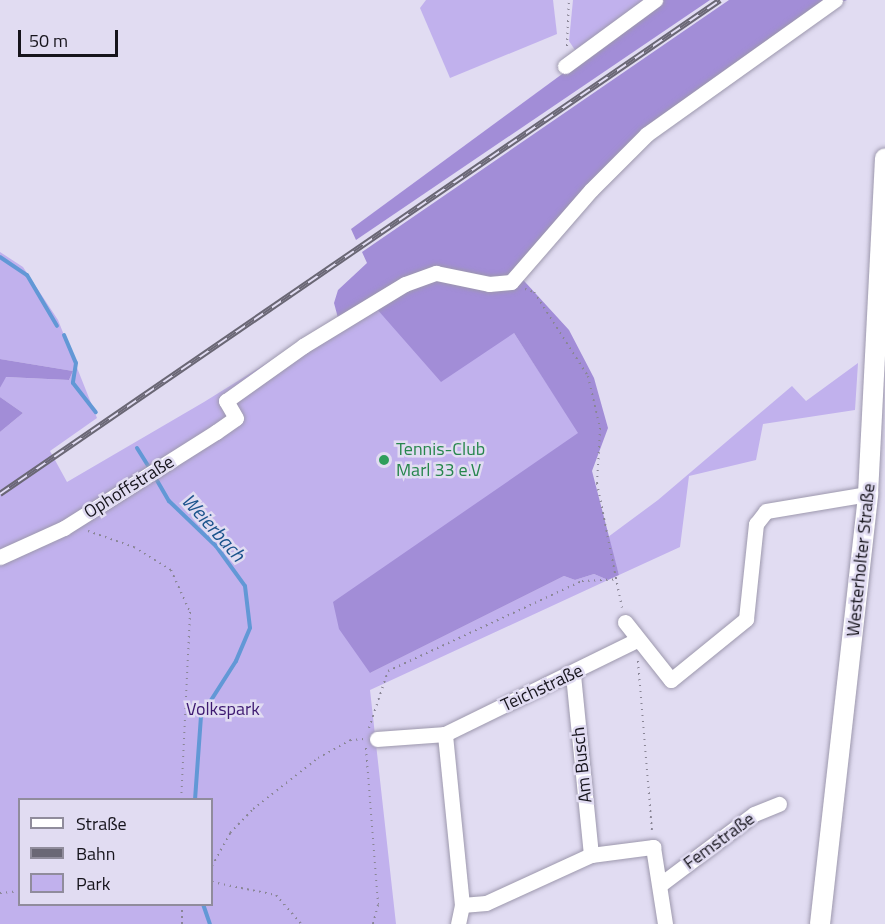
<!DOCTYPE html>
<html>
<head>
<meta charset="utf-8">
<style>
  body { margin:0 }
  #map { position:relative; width:885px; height:924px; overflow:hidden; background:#e1dcf2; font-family:"Titillium Web",sans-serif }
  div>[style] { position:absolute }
  .green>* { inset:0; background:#c1b1ed }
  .forest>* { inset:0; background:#a28dd7 }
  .stream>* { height:4px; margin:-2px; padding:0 2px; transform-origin:2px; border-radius:2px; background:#6298d6 }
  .path>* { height:2px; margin-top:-1px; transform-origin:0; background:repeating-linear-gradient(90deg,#8a8696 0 1.5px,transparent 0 6px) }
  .roads { filter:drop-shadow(0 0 2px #9d98ad) drop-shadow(0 0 2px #9d98ad) }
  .minor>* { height:15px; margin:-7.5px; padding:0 7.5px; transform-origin:7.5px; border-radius:7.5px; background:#fff }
  .major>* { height:20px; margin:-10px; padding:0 10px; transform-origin:10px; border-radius:10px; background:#fff }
  .rail>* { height:6px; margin-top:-3px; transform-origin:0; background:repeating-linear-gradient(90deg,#e1dcf2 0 11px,#6a6775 0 22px); box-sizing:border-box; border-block:2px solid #6a6775 }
  .dots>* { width:16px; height:16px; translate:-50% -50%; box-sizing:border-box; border:3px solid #e1dcf2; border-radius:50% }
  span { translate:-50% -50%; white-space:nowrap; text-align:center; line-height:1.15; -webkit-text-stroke:5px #e1dcf2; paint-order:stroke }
  .leisure-label { font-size:18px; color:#27864d }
  .left { translate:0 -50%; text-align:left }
  .street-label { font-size:18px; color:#16141c }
  .park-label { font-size:18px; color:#3d1970 }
  .water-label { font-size:20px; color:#1b538c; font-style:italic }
  .legend { position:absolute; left:18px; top:798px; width:195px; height:108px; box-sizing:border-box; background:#e1dcf2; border:2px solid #908c9c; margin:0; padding:8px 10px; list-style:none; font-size:18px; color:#16141c }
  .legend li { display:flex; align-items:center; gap:12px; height:30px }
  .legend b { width:30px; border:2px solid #908c9c }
  .scale { position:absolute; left:18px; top:30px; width:100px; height:27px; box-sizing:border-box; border:3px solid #16141c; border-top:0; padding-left:8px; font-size:18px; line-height:21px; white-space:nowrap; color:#16141c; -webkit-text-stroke:4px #e1dcf2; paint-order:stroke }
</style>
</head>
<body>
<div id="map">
  <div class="green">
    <i style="clip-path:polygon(426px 0,553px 0,557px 34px,450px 78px,420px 8px)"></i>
    <i style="clip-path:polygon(573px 0,648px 0,575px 50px,569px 41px)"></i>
    <i style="clip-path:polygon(evenodd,0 252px,23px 267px,58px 320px,97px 418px,50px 451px,67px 482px,204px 402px,368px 300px,514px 333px,579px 433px,370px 673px,564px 576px,575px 580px,594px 574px,608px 580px,370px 690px,396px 924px,0 924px,0 432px,23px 413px,0 397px,0 388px,5px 377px,69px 380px,73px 371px,0 359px,0 252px,20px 800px,212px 800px,212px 904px,20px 904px,20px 800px)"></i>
    <i style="clip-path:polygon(858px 363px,855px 410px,763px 424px,756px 460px,689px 476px,680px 547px,619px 575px,608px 537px,658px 500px,792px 386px,806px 401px)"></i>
  </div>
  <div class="forest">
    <i style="clip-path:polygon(663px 0,710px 0,356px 240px,351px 229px)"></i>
    <i style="clip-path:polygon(729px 0,847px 0,828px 7px,651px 133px,515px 271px,569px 330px,594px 378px,608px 428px,592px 471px,619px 575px,608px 580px,594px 574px,575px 580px,564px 576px,370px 673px,339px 629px,333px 602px,578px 433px,514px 333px,441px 382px,369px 300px,338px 318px,334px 303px,338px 290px,367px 263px,362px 252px)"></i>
    <i style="clip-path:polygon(0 359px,73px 371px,69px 380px,6px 377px,0 388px)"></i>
    <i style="clip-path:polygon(0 397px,23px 413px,0 432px)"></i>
  </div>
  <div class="stream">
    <i style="left:0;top:257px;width:32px;rotate:34deg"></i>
    <i style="left:27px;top:275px;width:59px;rotate:59.5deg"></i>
    <i style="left:64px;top:335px;width:30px;rotate:67deg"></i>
    <i style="left:76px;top:363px;width:20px;rotate:99deg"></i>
    <i style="left:73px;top:383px;width:37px;rotate:52deg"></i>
    <i style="left:137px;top:448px;width:26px;rotate:58deg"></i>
    <i style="left:155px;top:477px;width:28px;rotate:60deg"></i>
    <i style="left:169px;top:501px;width:65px;rotate:43.8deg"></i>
    <i style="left:216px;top:546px;width:49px;rotate:54.1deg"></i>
    <i style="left:245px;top:586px;width:42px;rotate:83.2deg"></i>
    <i style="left:250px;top:628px;width:36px;rotate:113deg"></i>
    <i style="left:236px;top:661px;width:65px;rotate:122.5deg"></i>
    <i style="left:201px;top:716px;width:84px;rotate:94.1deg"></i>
    <i style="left:203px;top:904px;width:21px;rotate:71deg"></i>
  </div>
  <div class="path">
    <i style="left:567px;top:46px;width:46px;rotate:-87.5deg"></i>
    <i style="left:525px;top:289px;width:9px;rotate:18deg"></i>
    <i style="left:534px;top:292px;width:100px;rotate:57.3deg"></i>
    <i style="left:588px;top:376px;width:53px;rotate:77deg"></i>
    <i style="left:600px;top:428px;width:55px;rotate:93.1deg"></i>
    <i style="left:597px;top:483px;width:127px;rotate:78.7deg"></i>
    <i style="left:88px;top:531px;width:49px;rotate:19.2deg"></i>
    <i style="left:134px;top:547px;width:44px;rotate:31.9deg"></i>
    <i style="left:171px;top:570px;width:46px;rotate:65.7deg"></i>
    <i style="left:190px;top:612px;width:188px;rotate:92.7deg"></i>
    <i style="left:638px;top:661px;width:172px;rotate:85.3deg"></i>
    <i style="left:369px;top:728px;width:60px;rotate:-71.6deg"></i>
    <i style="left:388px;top:671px;width:214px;rotate:-24.9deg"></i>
    <i style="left:582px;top:581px;width:35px;rotate:-3deg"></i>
    <i style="left:366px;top:748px;width:157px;rotate:85.6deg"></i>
    <i style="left:378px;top:905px;width:20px;rotate:105deg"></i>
    <i style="left:212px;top:866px;width:38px;rotate:-61deg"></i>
    <i style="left:230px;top:833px;width:33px;rotate:-46deg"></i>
    <i style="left:253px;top:809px;width:83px;rotate:-38.1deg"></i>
    <i style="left:318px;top:758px;width:37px;rotate:-29deg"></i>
    <i style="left:350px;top:740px;width:14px;rotate:-4deg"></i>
    <i style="left:212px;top:882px;width:65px;rotate:11.5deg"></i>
    <i style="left:276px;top:895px;width:38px;rotate:49deg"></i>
    <i style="left:0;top:893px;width:20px;rotate:-6deg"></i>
    <i style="left:182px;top:904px;width:20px;rotate:90deg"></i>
  </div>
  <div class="roads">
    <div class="minor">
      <i style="left:565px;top:66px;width:112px;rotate:-36.3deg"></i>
      <i style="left:0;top:557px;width:70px;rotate:-24.4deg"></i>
      <i style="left:64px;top:528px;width:180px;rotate:-32.3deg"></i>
      <i style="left:216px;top:432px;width:24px;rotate:-35deg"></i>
      <i style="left:236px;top:418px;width:20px;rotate:-120deg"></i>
      <i style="left:226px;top:401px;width:95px;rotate:-35.5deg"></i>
      <i style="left:303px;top:346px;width:119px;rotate:-31.3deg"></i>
      <i style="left:405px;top:284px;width:33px;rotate:-20deg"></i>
      <i style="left:436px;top:273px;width:54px;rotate:11.7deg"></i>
      <i style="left:489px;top:284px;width:22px;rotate:-5deg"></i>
      <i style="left:511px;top:282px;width:122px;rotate:-49deg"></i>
      <i style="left:591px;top:190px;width:79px;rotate:-45deg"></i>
      <i style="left:647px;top:134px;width:231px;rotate:-35.5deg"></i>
      <i style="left:625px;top:622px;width:74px;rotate:51.6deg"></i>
      <i style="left:671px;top:680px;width:97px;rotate:-39.1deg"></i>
      <i style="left:746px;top:619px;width:96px;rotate:-84deg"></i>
      <i style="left:756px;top:524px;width:16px;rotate:-52deg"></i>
      <i style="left:766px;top:511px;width:103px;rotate:-9.5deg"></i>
      <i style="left:377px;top:739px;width:68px;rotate:-4.2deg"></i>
      <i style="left:591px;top:855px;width:63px;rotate:-7.4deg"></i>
      <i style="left:653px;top:847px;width:78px;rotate:81.1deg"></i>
      <i style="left:661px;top:884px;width:116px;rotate:-37deg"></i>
      <i style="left:754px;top:814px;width:27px;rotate:-22deg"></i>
      <i style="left:462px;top:905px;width:24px;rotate:-5deg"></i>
      <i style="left:486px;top:903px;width:115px;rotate:-24.6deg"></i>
      <i style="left:591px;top:855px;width:181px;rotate:-95.7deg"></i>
      <i style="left:458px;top:924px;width:19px;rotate:-78deg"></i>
      <i style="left:462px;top:905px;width:172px;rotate:-95.7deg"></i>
      <i style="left:445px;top:734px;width:214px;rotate:-26.1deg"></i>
    </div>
    <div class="major">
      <i style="left:820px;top:924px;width:433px;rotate:-83.6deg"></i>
      <i style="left:868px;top:494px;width:336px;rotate:-87.1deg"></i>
    </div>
  </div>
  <div class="rail">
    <i style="left:0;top:494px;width:873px;rotate:-34.45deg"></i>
  </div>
  <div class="dots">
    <i style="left:384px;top:460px;background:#2e9e5b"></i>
  </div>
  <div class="leisure-label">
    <span class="left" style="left:396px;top:460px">Tennis-Club<br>Marl 33 e.V</span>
  </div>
  <div class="street-label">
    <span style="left:129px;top:487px;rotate:-32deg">Ophoffstraße</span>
    <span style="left:861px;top:560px;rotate:-84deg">Westerholter Straße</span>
    <span style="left:542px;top:688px;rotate:-25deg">Teichstraße</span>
    <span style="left:582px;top:765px;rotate:-96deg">Am Busch</span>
    <span style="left:719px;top:841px;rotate:-36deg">Femstraße</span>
  </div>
  <div class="park-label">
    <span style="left:223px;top:709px">Volkspark</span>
  </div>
  <div class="water-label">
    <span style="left:214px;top:527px;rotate:48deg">Weierbach</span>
  </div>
  <ul class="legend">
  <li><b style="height:8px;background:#fff"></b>Straße</li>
  <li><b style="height:8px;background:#6a6775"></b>Bahn</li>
  <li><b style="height:16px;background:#c1b1ed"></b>Park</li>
  </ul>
  <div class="scale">50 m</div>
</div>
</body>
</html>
